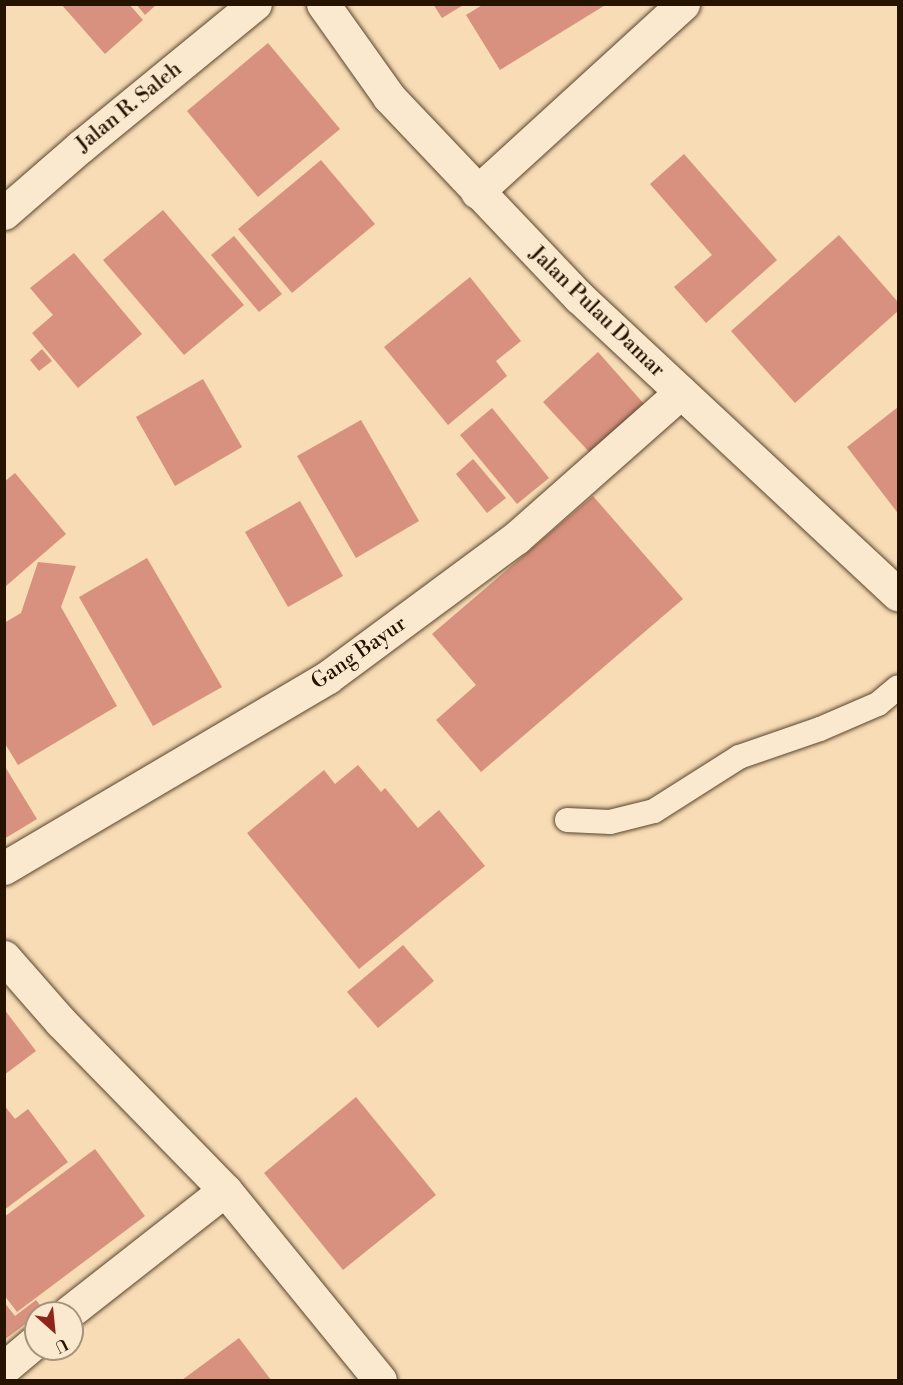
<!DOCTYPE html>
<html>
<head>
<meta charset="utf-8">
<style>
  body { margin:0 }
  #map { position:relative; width:903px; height:1385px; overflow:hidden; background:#f7dcb5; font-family:"Libre Bodoni",serif }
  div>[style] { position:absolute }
  .building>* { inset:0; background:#d7917e }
  .roads { filter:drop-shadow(0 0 2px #5a452d) drop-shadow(0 0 2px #5a452d) }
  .service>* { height:24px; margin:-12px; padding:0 12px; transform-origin:12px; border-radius:12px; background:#fae8cf }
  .minor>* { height:33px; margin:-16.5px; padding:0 16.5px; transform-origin:16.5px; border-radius:16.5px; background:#fae8cf }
  .tertiary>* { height:33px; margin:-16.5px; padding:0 16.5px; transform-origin:16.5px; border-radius:16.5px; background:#fae8cf }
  span { translate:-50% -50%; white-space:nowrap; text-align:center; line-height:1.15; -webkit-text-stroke:6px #fae8cf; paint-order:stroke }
  .street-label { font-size:21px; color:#251300 }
  .frame { position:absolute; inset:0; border:6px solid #251300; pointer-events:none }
  .north { position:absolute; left:24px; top:1301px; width:60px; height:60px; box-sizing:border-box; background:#fae8cf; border:2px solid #a5937c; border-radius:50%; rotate:153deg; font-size:16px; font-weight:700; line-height:24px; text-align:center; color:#251300 }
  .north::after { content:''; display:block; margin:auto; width:21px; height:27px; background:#8f2418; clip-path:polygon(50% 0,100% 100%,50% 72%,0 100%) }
</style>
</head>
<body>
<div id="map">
  <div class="building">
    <i style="clip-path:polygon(61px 4px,129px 4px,143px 20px,105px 54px)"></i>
    <i style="clip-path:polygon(136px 4px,157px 4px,145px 15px)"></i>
    <i style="clip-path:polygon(433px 4px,465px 4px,442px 18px)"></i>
    <i style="clip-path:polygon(484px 4px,607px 4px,500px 70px,466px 15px)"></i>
    <i style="clip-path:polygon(268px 43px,340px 129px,258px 197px,187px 111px)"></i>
    <i style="clip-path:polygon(684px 154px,777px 260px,706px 323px,674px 287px,712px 255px,650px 184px)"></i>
    <i style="clip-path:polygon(321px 160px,375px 224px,292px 293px,238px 229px)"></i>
    <i style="clip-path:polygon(163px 210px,244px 305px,184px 355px,103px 260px)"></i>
    <i style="clip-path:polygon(839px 235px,898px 302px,898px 311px,795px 403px,731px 331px)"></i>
    <i style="clip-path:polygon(234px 236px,282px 294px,259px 312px,211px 255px)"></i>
    <i style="clip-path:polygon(74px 253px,142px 334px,78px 388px,32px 333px,53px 315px,30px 288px)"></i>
    <i style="clip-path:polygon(470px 277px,521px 341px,496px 361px,507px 376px,448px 425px,384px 347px)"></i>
    <i style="clip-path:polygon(42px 349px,52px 361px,39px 371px,30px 360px)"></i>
    <i style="clip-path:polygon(598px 352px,645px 405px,591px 454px,543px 402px)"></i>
    <i style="clip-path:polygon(203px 379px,242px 447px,175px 486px,136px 417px)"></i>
    <i style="clip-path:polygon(898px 407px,898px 511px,897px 512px,847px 447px)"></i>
    <i style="clip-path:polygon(492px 408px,549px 478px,517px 504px,460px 435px)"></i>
    <i style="clip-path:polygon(361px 420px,419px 521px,356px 558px,297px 456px)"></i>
    <i style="clip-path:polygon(473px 459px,506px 498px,487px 513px,456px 474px)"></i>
    <i style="clip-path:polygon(15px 473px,66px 534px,6px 586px,4px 482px)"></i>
    <i style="clip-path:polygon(593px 496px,683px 599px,481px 772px,436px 720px,476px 685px,432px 634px)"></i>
    <i style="clip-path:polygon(300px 501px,343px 576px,288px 607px,245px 532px)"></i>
    <i style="clip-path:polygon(147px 558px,222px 687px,153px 726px,79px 597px)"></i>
    <i style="clip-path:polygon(38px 562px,76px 566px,61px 607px,117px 706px,18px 765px,4px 742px,4px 623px,21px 613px)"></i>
    <i style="clip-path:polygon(4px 765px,37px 819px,4px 839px)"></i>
    <i style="clip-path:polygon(358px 765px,381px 792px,385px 788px,418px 828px,439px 810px,485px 866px,359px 969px,247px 833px,324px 770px,335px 784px)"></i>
    <i style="clip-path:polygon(403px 945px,434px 981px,378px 1028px,347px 992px)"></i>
    <i style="clip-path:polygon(4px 1009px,36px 1051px,4px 1075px)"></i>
    <i style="clip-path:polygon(356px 1097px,436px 1195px,343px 1270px,264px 1173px)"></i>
    <i style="clip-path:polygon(4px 1105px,15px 1119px,28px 1109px,68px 1162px,4px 1210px)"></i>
    <i style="clip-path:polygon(95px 1149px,145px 1216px,17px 1312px,4px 1295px,4px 1217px)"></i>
    <i style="clip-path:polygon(36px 1300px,44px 1310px,36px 1313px,36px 1316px,4px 1340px,4px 1302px,15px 1316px)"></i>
    <i style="clip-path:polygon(239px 1338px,271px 1380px,182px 1380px)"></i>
  </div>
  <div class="roads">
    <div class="service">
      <i style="left:567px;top:820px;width:43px;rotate:2.7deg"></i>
      <i style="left:610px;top:822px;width:45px;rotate:-14deg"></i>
      <i style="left:654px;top:811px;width:101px;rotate:-32.4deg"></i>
      <i style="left:739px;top:757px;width:86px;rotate:-19.1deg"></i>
      <i style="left:820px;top:729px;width:63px;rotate:-23.3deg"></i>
      <i style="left:878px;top:704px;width:26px;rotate:-40deg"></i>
    </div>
    <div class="minor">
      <i style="left:477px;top:192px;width:279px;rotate:-42.4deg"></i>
      <i style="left:4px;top:213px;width:101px;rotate:-41deg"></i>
      <i style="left:80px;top:147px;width:226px;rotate:-39.3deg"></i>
      <i style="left:4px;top:868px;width:376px;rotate:-30.5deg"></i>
      <i style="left:328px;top:677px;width:234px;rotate:-36.5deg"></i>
      <i style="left:516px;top:538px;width:220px;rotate:-41.5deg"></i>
      <i style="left:4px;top:957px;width:86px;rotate:48.8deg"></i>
      <i style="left:61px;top:1022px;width:235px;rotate:45.7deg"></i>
      <i style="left:225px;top:1190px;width:245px;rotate:50.8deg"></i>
      <i style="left:68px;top:1313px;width:199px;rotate:-38.1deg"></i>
      <i style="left:4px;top:1368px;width:42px;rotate:-40.2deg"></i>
    </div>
    <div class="tertiary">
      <i style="left:323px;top:4px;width:114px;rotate:54.6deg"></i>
      <i style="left:389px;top:97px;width:276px;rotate:46.5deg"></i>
      <i style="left:579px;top:297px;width:436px;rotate:43deg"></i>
    </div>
  </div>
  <div class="street-label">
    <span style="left:129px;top:107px;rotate:-39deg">Jalan R. Saleh</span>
    <span style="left:597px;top:312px;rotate:44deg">Jalan Pulau Damar</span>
    <span style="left:359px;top:653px;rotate:-35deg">Gang Bayur</span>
  </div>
  <div class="frame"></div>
  <div class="north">U</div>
</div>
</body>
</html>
